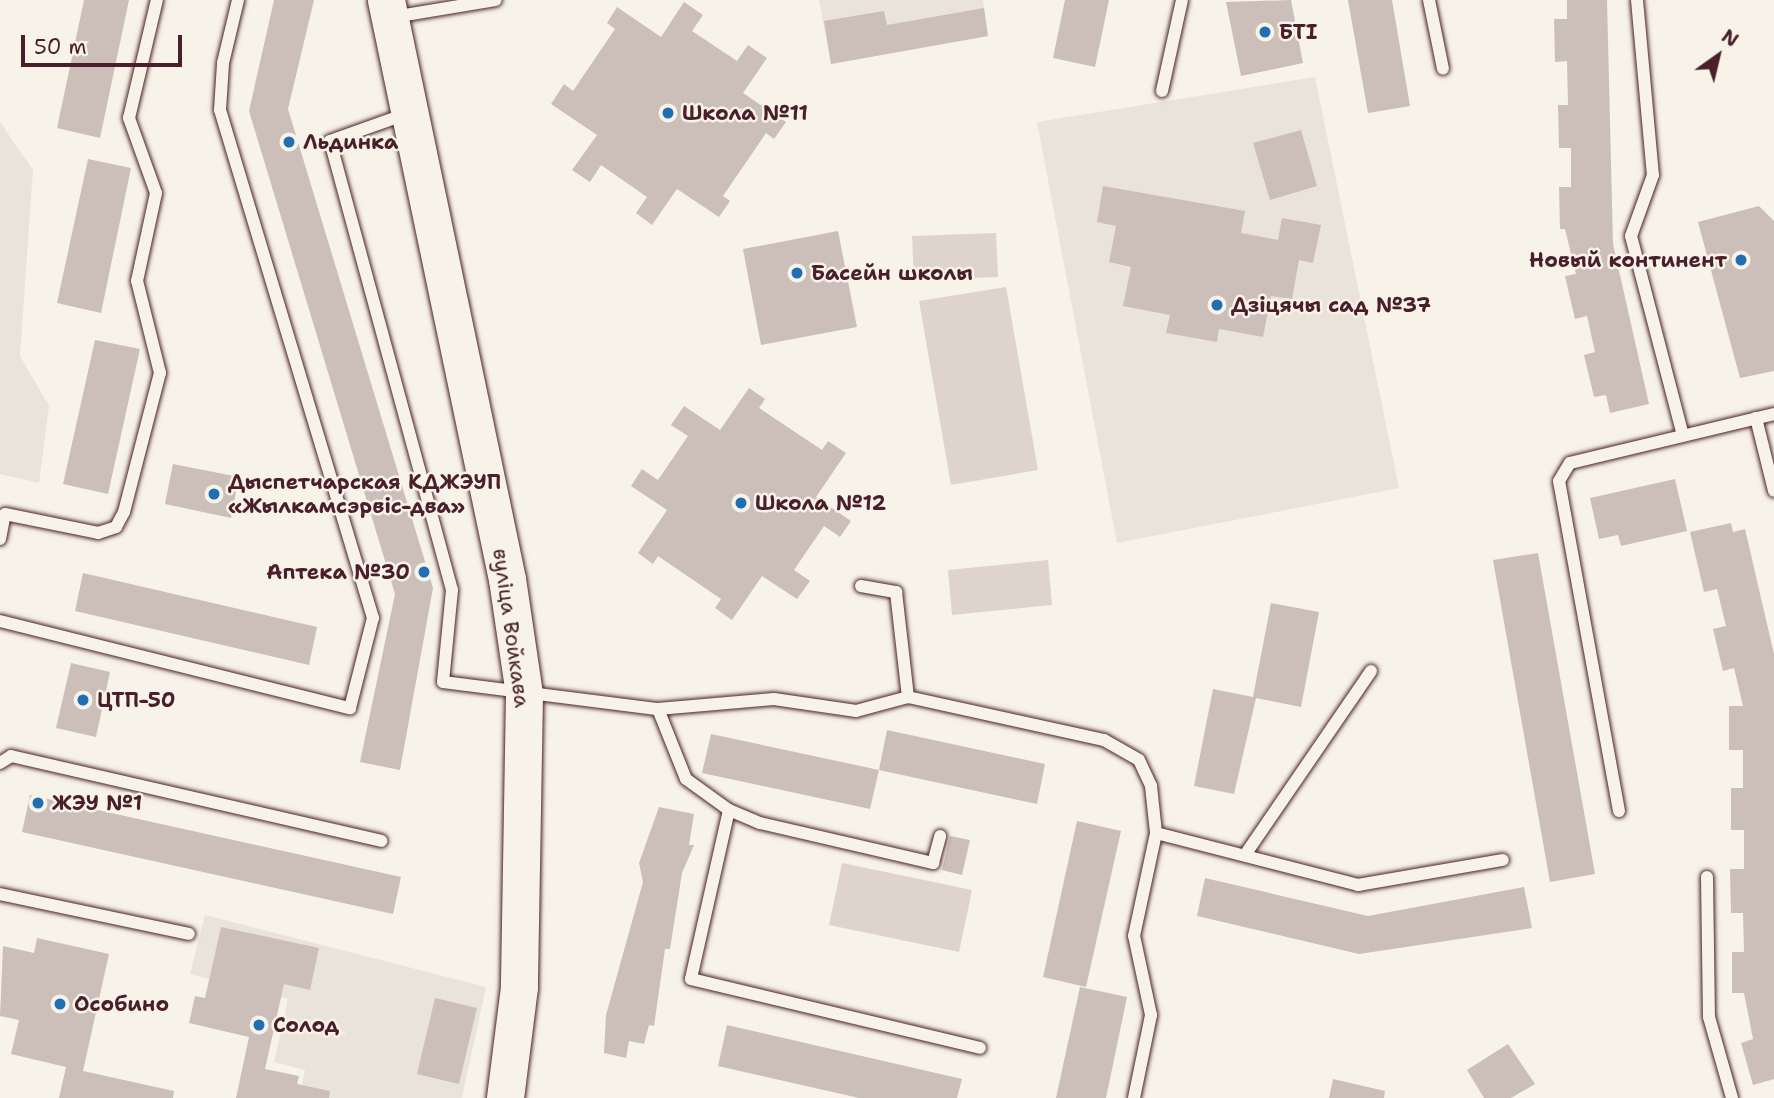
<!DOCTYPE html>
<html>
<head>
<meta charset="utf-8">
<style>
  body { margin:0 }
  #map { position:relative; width:1774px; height:1098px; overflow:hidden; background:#f7f3e8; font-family:"Shantell Sans",sans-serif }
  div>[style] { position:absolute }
  .built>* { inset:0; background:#eae3da }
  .green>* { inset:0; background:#ded4cc }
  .building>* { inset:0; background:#ccbfb9 }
  .roads { filter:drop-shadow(0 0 2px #4a1f2b) drop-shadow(0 0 2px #4a1f2b) }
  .lane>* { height:12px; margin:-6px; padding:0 6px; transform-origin:6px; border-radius:6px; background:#f7f3e8 }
  .secondary>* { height:37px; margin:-18.5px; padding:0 18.5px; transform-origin:18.5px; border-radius:18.5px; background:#f7f3e8 }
  .dots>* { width:19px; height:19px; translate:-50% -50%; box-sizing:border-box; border:4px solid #f7f3e8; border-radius:50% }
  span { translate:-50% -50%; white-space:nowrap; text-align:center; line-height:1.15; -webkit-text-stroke:5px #f7f3e8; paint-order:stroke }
  .poi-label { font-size:21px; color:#4a1f2b; font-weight:700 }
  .left { translate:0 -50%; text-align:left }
  .right { translate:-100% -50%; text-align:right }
  .street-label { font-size:21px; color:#4a1f2b }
  .north { position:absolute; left:1683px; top:21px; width:70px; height:70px; -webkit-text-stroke:5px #f7f3e8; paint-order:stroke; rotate:34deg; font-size:19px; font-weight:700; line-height:28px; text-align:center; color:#4a1f2b }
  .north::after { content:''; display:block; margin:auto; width:24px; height:32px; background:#4a1f2b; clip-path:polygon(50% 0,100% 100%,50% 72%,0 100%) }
  .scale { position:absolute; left:21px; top:35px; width:161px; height:32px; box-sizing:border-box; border:4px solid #4a1f2b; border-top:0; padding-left:9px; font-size:21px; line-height:24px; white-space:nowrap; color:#4a1f2b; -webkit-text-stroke:5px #f7f3e8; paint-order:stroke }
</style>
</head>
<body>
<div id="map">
  <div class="built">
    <i style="clip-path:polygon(819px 0,983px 0,988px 36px,831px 64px)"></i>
    <i style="clip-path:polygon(1315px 77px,1399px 488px,1117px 543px,1037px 122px)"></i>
    <i style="clip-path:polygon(0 122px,33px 170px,20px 356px,49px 406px,39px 483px,0 474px)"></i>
    <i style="clip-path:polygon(205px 915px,486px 987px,462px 1098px,299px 1098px,305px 1070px,274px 1062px,288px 999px,190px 974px)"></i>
  </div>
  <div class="green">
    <i style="clip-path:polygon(996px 233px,998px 277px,914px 280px,912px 236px)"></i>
    <i style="clip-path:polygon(1006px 287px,1038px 470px,951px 485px,919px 301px)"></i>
    <i style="clip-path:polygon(1048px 560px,1052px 605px,952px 615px,948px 570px)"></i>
    <i style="clip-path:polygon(842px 863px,972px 890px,959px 952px,829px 925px)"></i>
  </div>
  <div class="building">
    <i style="clip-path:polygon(84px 0,129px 0,100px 138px,57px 128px)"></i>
    <i style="clip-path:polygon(274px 0,314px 0,288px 109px,433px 588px,400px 770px,360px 762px,395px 594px,249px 111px)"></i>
    <i style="clip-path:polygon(1065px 0,1109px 0,1095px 67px,1053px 58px)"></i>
    <i style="clip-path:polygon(1291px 0,1303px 63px,1241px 76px,1226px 2px)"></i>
    <i style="clip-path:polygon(1348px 0,1392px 0,1410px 106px,1368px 113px)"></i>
    <i style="clip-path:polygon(1567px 0,1607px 0,1613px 244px,1649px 404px,1610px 413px,1606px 395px,1594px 397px,1584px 355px,1595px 352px,1587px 316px,1575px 319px,1565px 276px,1576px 274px,1565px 229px,1560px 229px,1559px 187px,1571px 187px,1571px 148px,1559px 148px,1558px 105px,1568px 105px,1567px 61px,1555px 62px,1554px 19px,1567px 19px)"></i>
    <i style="clip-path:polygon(684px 2px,703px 15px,692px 31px,737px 61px,748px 45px,767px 58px,743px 93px,786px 122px,774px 139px,766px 133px,723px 196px,730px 201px,719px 217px,677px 189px,652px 225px,636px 213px,647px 197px,601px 165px,590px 182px,572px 170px,597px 135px,551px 104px,564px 84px,573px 91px,615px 29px,607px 23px,617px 7px,661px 37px)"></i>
    <i style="clip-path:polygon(984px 8px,988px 36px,831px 64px,824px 21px,884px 11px,887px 25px)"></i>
    <i style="clip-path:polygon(1301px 130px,1317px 186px,1270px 200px,1253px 143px)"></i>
    <i style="clip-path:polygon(88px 159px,131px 168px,101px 313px,57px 303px)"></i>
    <i style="clip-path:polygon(1103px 186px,1245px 211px,1241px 233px,1278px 240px,1282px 218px,1321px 225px,1313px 263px,1299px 260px,1292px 299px,1271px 296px,1263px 337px,1219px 329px,1217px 342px,1166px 333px,1170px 315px,1123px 306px,1131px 267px,1109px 262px,1116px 226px,1097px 222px)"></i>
    <i style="clip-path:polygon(1759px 206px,1774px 221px,1774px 371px,1740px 378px,1698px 222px)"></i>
    <i style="clip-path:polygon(838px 231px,857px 327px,761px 345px,743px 249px)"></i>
    <i style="clip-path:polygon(95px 340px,140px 349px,108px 494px,63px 484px)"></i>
    <i style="clip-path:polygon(749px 388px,765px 399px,759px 408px,822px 450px,828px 441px,846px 453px,816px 497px,851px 521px,840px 537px,824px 526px,794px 570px,810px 581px,797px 599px,762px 576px,732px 620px,715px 608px,721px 599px,658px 556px,653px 564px,638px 553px,667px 510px,631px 486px,642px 469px,658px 480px,688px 436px,671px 425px,684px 406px,720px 430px)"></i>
    <i style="clip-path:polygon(173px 464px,239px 477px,231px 518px,165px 504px)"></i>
    <i style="clip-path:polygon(1675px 479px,1687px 531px,1621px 546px,1618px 535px,1599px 539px,1590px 498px)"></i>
    <i style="clip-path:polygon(1731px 523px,1733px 532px,1745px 529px,1774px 654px,1774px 1079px,1753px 1085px,1741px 1043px,1753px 1039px,1744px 993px,1732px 993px,1732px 952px,1744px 952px,1743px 913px,1731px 913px,1730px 869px,1744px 869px,1744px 830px,1731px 830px,1731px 788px,1743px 788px,1743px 750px,1729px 750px,1729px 706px,1743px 706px,1734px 668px,1723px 671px,1713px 629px,1726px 626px,1717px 589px,1704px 592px,1690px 532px)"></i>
    <i style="clip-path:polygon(1538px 553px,1595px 874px,1550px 882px,1493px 560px)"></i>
    <i style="clip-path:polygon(83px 573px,317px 627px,309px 665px,75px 611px)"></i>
    <i style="clip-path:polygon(1271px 603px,1319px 612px,1301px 707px,1256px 698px,1234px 794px,1194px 786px,1213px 689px,1253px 697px)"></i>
    <i style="clip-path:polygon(71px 663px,110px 672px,96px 737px,56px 728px)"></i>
    <i style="clip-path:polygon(887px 730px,1045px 764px,1037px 804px,879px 770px)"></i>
    <i style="clip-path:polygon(711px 734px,879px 770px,870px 809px,702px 773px)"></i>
    <i style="clip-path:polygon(30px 795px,401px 877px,393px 914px,22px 832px)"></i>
    <i style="clip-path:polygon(659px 807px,694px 814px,689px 845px,694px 845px,682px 873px,670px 949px,665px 949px,654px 1026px,649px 1025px,644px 1044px,629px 1041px,626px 1058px,604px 1053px,606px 1015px,643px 882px,639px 863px)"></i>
    <i style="clip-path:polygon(1077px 821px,1121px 831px,1086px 987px,1043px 977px)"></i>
    <i style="clip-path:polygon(950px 836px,970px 840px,962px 875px,942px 870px)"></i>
    <i style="clip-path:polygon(1205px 878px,1368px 916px,1524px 887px,1532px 928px,1359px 954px,1197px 916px)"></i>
    <i style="clip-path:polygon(221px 927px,319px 948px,310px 990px,284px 984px,265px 1069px,299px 1076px,297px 1084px,330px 1091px,329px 1098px,236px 1098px,249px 1037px,189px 1023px,195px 996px,205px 998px)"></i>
    <i style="clip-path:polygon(37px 938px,109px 954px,83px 1071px,174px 1091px,173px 1098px,59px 1098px,66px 1067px,11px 1054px,19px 1020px,0 1016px,3px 946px,34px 953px)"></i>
    <i style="clip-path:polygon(1080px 987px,1127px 997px,1106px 1098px,1056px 1098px)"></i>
    <i style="clip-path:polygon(435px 998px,477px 1008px,459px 1084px,417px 1074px)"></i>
    <i style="clip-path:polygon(727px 1025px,962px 1079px,957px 1098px,859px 1098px,718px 1066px)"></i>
    <i style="clip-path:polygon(1508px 1044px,1535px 1084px,1511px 1098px,1484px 1098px,1467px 1070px)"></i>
    <i style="clip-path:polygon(1333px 1079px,1385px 1091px,1384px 1098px,1329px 1098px)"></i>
  </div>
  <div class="roads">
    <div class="lane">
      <i style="left:1429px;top:0;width:70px;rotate:78.5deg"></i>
      <i style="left:1637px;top:0;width:176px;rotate:84.8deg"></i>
      <i style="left:1653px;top:175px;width:65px;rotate:109.8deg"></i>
      <i style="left:1631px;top:236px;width:203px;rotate:75.4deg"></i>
      <i style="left:393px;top:17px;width:104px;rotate:-9.4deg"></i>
      <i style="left:1162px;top:91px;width:93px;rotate:-77.6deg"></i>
      <i style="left:406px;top:114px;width:81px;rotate:160.4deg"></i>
      <i style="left:330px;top:141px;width:465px;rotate:74.8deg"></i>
      <i style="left:452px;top:590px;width:92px;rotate:95.6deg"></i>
      <i style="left:443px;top:682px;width:217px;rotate:7.2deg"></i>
      <i style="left:658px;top:709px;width:116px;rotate:-4.9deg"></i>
      <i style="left:774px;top:699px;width:83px;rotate:8.3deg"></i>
      <i style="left:856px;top:711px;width:54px;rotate:-15.1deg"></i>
      <i style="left:908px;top:697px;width:201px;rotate:12.4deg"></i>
      <i style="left:1104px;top:740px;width:40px;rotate:29.7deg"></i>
      <i style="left:1139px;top:760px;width:29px;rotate:65deg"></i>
      <i style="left:1151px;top:786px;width:47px;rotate:83.9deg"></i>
      <i style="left:1156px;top:833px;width:209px;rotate:14.4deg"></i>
      <i style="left:1358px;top:885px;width:147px;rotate:-9.8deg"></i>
      <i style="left:1756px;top:418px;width:75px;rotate:76.1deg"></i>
      <i style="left:0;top:539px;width:25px;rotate:-79deg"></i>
      <i style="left:5px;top:514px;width:95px;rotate:11.5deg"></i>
      <i style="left:98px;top:533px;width:19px;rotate:-18deg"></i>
      <i style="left:116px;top:527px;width:17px;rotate:-62deg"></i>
      <i style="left:124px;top:512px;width:144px;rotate:-75.5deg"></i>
      <i style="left:160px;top:373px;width:95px;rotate:-104deg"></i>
      <i style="left:137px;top:281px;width:90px;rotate:-77.8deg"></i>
      <i style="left:156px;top:193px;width:80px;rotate:-109.8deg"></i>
      <i style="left:129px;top:118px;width:121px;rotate:-76.7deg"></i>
      <i style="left:861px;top:586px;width:36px;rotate:10deg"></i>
      <i style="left:896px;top:592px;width:106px;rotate:83.5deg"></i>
      <i style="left:0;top:621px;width:361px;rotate:14deg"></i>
      <i style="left:350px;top:708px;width:93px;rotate:-75.7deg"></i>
      <i style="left:373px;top:618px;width:531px;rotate:-106.76deg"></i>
      <i style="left:220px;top:110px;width:47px;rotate:-86.3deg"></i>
      <i style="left:223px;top:63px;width:65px;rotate:-76.6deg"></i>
      <i style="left:658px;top:709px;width:75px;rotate:68.2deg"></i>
      <i style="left:686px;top:779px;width:53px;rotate:35.8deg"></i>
      <i style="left:729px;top:810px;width:173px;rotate:102.7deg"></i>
      <i style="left:691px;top:979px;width:297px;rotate:13.4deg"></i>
      <i style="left:0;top:763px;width:13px;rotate:-32deg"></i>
      <i style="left:11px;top:756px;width:380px;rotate:12.9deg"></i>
      <i style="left:729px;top:810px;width:34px;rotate:23deg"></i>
      <i style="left:760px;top:823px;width:178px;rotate:13deg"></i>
      <i style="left:933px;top:863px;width:28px;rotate:-75deg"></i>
      <i style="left:1619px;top:811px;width:335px;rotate:-100.3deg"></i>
      <i style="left:1559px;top:481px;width:21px;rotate:-59deg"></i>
      <i style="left:1570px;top:463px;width:210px;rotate:-13.5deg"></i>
      <i style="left:1245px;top:855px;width:223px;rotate:-55.6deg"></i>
      <i style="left:1707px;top:877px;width:140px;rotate:89.2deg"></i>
      <i style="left:1709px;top:1017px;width:84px;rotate:74.1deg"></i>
      <i style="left:0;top:894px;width:193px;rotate:11.9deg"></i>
      <i style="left:1134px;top:1098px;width:85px;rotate:-78.4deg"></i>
      <i style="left:1151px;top:1015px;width:81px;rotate:-102.1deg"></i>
      <i style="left:1134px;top:936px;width:105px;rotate:-77.9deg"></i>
    </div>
    <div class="secondary">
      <i style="left:386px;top:0;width:592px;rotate:78.2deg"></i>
      <i style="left:507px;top:579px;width:116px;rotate:81.6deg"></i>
      <i style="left:524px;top:694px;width:293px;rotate:91deg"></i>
      <i style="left:519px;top:987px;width:112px;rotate:97.2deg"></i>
    </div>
  </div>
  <div class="dots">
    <i style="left:1265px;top:32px;background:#1f6fb2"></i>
    <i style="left:668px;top:113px;background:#1f6fb2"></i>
    <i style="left:289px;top:142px;background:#1f6fb2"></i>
    <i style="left:1741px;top:260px;background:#1f6fb2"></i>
    <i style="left:797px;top:273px;background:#1f6fb2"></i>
    <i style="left:1217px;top:305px;background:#1f6fb2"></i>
    <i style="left:214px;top:494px;background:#1f6fb2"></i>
    <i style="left:741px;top:503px;background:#1f6fb2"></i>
    <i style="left:424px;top:572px;background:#1f6fb2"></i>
    <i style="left:83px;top:700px;background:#1f6fb2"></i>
    <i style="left:38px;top:803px;background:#1f6fb2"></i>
    <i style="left:60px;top:1004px;background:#1f6fb2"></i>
    <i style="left:259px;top:1025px;background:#1f6fb2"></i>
  </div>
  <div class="poi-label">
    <span class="left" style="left:1279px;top:32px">БТІ</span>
    <span class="left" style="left:682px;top:113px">Школа №11</span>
    <span class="left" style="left:303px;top:142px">Льдинка</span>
    <span class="right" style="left:1727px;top:260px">Новый континент</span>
    <span class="left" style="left:811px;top:273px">Басейн школы</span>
    <span class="left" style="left:1231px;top:305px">Дзіцячы сад №37</span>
    <span class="left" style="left:228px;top:494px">Дыспетчарская КДЖЭУП<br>«Жылкамсэрвіс-два»</span>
    <span class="left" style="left:755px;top:503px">Школа №12</span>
    <span class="right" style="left:410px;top:572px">Аптека №30</span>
    <span class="left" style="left:97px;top:700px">ЦТП-50</span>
    <span class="left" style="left:52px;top:803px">ЖЭУ №1</span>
    <span class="left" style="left:74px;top:1004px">Особино</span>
    <span class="left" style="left:273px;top:1025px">Солод</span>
  </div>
  <div class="street-label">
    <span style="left:511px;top:628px;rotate:82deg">вуліца Войкава</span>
  </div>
  <div class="north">N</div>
  <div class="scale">50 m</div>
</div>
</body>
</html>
